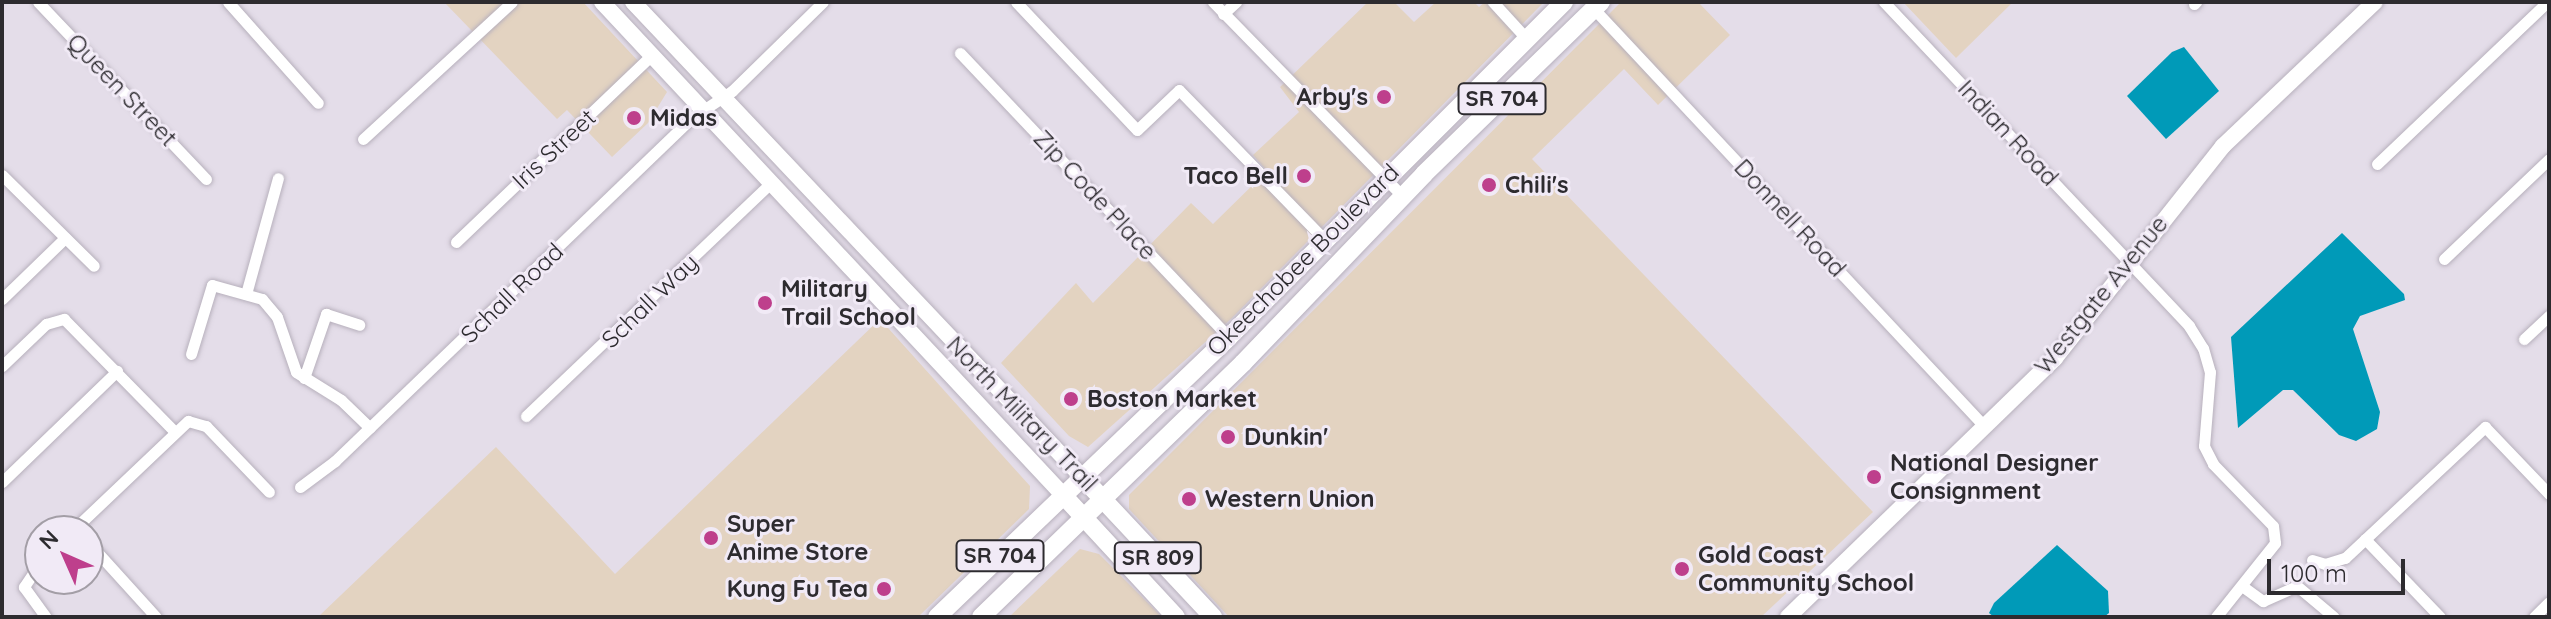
<!DOCTYPE html>
<html>
<head>
<meta charset="utf-8">
<style>
  body { margin:0 }
  #map { position:relative; width:2551px; height:619px; overflow:hidden; background:#e4dde9; font-family:Quicksand,sans-serif }
  div>[style] { position:absolute }
  .commercial>* { inset:0; background:#e3d3c1 }
  .water>* { inset:0; background:#009ab8 }
  .roads { filter:drop-shadow(0 0 2px #b7b0bc) drop-shadow(0 0 2px #b7b0bc) }
  .street>* { height:11px; margin:-5.5px; padding:0 5.5px; transform-origin:5.5px; border-radius:5.5px; background:#fff }
  .secondary>* { height:16px; margin:-8px; padding:0 8px; transform-origin:8px; border-radius:8px; background:#fff }
  .primary>* { height:18px; margin:-9px; padding:0 9px; transform-origin:9px; border-radius:9px; background:#fff }
  .dots>* { width:22px; height:22px; translate:-50% -50%; box-sizing:border-box; border:4px solid #f1eaf6; border-radius:50% }
  span { translate:-50% -50%; white-space:nowrap; text-align:center; line-height:1.15; -webkit-text-stroke:6px #f1eaf6; paint-order:stroke }
  .shield-label span { padding:2px 6px; background:#f1eaf6; border:2px solid; border-radius:6px; -webkit-text-stroke-width:0 }
  .shield-label { font-size:22px; color:#2d2b2f; font-weight:700 }
  .street-label { font-size:24px; color:#2d2b2f }
  .poi-label { font-size:24px; color:#2d2b2f; font-weight:700 }
  .right { translate:-100% -50%; text-align:right }
  .left { translate:0 -50%; text-align:left }
  .frame { position:absolute; inset:0; border:4px solid #2d2b2f; pointer-events:none }
  .north { position:absolute; left:24px; top:515px; width:80px; height:80px; box-sizing:border-box; background:#f1eaf6; border:2px solid #a39ea6; border-radius:50%; rotate:315deg; font-size:22px; font-weight:700; line-height:32px; text-align:center; color:#2d2b2f }
  .north::after { content:''; display:block; margin:auto; width:28px; height:36px; background:#be3f8c; clip-path:polygon(50% 0,100% 100%,50% 72%,0 100%) }
  .scale { position:absolute; left:2267px; top:559px; width:138px; height:36px; box-sizing:border-box; border:4px solid #2d2b2f; border-top:0; padding-left:10px; font-size:24px; line-height:28px; white-space:nowrap; color:#2d2b2f; -webkit-text-stroke:6px #f1eaf6; paint-order:stroke }
</style>
</head>
<body>
<div id="map">
  <div class="commercial">
    <i style="clip-path:polygon(444px 2px,583px 2px,667px 92px,648px 123px,612px 157px,567px 110px,557px 119px)"></i>
    <i style="clip-path:polygon(1368px 2px,1394px 2px,1414px 22px,1436px 2px,1474px 2px,1479px 7px,1485px 2px,1544px 2px,1231px 319px,1088px 447px,1069px 436px,1001px 363px,1076px 283px,1093px 303px,1191px 203px,1213px 224px,1267px 171px,1253px 155px,1299px 112px,1280px 87px)"></i>
    <i style="clip-path:polygon(1621px 2px,1698px 2px,1730px 35px,1658px 105px,1624px 69px,1532px 159px,1873px 512px,1761px 617px,1229px 617px,1129px 509px,1129px 495px)"></i>
    <i style="clip-path:polygon(1903px 2px,2013px 2px,1956px 58px)"></i>
    <i style="clip-path:polygon(880px 319px,1030px 486px,1029px 509px,918px 617px,318px 617px,496px 447px,615px 574px)"></i>
    <i style="clip-path:polygon(1080px 549px,1099px 554px,1162px 617px,1009px 617px)"></i>
  </div>
  <div class="water">
    <i style="clip-path:polygon(2184px 47px,2219px 91px,2166px 139px,2127px 96px,2172px 52px)"></i>
    <i style="clip-path:polygon(2342px 233px,2404px 294px,2405px 300px,2360px 316px,2353px 329px,2380px 412px,2377px 429px,2356px 441px,2339px 435px,2293px 390px,2283px 390px,2238px 428px,2231px 337px)"></i>
    <i style="clip-path:polygon(2057px 545px,2108px 591px,2109px 613px,2104px 617px,1994px 617px,1989px 613px,1994px 603px)"></i>
  </div>
  <div class="roads">
    <div class="street">
      <i style="left:38px;top:2px;width:244px;rotate:46.5deg"></i>
      <i style="left:228px;top:2px;width:135px;rotate:48.3deg"></i>
      <i style="left:1016px;top:2px;width:176px;rotate:46.6deg"></i>
      <i style="left:1137px;top:130px;width:58px;rotate:-43.6deg"></i>
      <i style="left:1179px;top:90px;width:209px;rotate:45.8deg"></i>
      <i style="left:1213px;top:2px;width:271px;rotate:45.7deg"></i>
      <i style="left:1493px;top:2px;width:49px;rotate:47.5deg"></i>
      <i style="left:1884px;top:2px;width:445px;rotate:46.7deg"></i>
      <i style="left:2189px;top:326px;width:26px;rotate:58deg"></i>
      <i style="left:2203px;top:348px;width:25px;rotate:74deg"></i>
      <i style="left:2210px;top:372px;width:74px;rotate:94.6deg"></i>
      <i style="left:2204px;top:446px;width:20px;rotate:63deg"></i>
      <i style="left:2213px;top:464px;width:86px;rotate:45.9deg"></i>
      <i style="left:2273px;top:526px;width:17px;rotate:83deg"></i>
      <i style="left:2275px;top:543px;width:95px;rotate:128.6deg"></i>
      <i style="left:2194px;top:4px;width:3px;rotate:-45deg"></i>
      <i style="left:1594px;top:9px;width:572px;rotate:46.91deg"></i>
      <i style="left:1223px;top:14px;width:18px;rotate:-43deg"></i>
      <i style="left:960px;top:53px;width:391px;rotate:46.6deg"></i>
      <i style="left:363px;top:139px;width:202px;rotate:-42.6deg"></i>
      <i style="left:2377px;top:164px;width:235px;rotate:-43.6deg"></i>
      <i style="left:2px;top:175px;width:129px;rotate:44.7deg"></i>
      <i style="left:456px;top:242px;width:271px;rotate:-43.7deg"></i>
      <i style="left:2444px;top:259px;width:145px;rotate:-43.6deg"></i>
      <i style="left:246px;top:294px;width:120px;rotate:-74.6deg"></i>
      <i style="left:2px;top:299px;width:88px;rotate:-44.1deg"></i>
      <i style="left:2524px;top:339px;width:34px;rotate:-43deg"></i>
      <i style="left:191px;top:354px;width:72px;rotate:-73.1deg"></i>
      <i style="left:212px;top:285px;width:52px;rotate:15.6deg"></i>
      <i style="left:262px;top:299px;width:23px;rotate:50deg"></i>
      <i style="left:277px;top:317px;width:58px;rotate:70.9deg"></i>
      <i style="left:296px;top:372px;width:53px;rotate:31.9deg"></i>
      <i style="left:341px;top:400px;width:40px;rotate:44deg"></i>
      <i style="left:2px;top:366px;width:61px;rotate:-43.7deg"></i>
      <i style="left:46px;top:324px;width:19px;rotate:-16deg"></i>
      <i style="left:64px;top:319px;width:157px;rotate:45.5deg"></i>
      <i style="left:304px;top:378px;width:68px;rotate:-71deg"></i>
      <i style="left:326px;top:314px;width:35px;rotate:18deg"></i>
      <i style="left:526px;top:416px;width:338px;rotate:-43.6deg"></i>
      <i style="left:2px;top:482px;width:160px;rotate:-44deg"></i>
      <i style="left:300px;top:487px;width:44px;rotate:-36.6deg"></i>
      <i style="left:335px;top:461px;width:496px;rotate:-43.9deg"></i>
      <i style="left:693px;top:117px;width:47px;rotate:-33.7deg"></i>
      <i style="left:732px;top:91px;width:127px;rotate:-44.4deg"></i>
      <i style="left:72px;top:531px;width:160px;rotate:-43.5deg"></i>
      <i style="left:188px;top:421px;width:19px;rotate:16deg"></i>
      <i style="left:206px;top:426px;width:91px;rotate:46.3deg"></i>
      <i style="left:2365px;top:539px;width:108px;rotate:46.1deg"></i>
      <i style="left:88px;top:542px;width:101px;rotate:47.8deg"></i>
      <i style="left:2312px;top:560px;width:14px;rotate:17deg"></i>
      <i style="left:2325px;top:564px;width:21px;rotate:-17deg"></i>
      <i style="left:2345px;top:558px;width:192px;rotate:-43.1deg"></i>
      <i style="left:2485px;top:427px;width:93px;rotate:46.3deg"></i>
      <i style="left:40px;top:563px;width:29px;rotate:124deg"></i>
      <i style="left:24px;top:587px;width:37px;rotate:54deg"></i>
      <i style="left:2242px;top:586px;width:26px;rotate:36deg"></i>
      <i style="left:2263px;top:601px;width:37px;rotate:-24deg"></i>
      <i style="left:2297px;top:586px;width:48px;rotate:40deg"></i>
      <i style="left:2534px;top:617px;width:21px;rotate:-45deg"></i>
    </div>
    <div class="secondary">
      <i style="left:602px;top:2px;width:675px;rotate:46.92deg"></i>
      <i style="left:633px;top:2px;width:654px;rotate:46.61deg"></i>
      <i style="left:1788px;top:617px;width:372px;rotate:-44.1deg"></i>
      <i style="left:2055px;top:358px;width:270px;rotate:-51.6deg"></i>
      <i style="left:2223px;top:146px;width:209px;rotate:-43.5deg"></i>
    </div>
    <div class="primary">
      <i style="left:1082px;top:477px;width:192px;rotate:46.9deg"></i>
      <i style="left:1063px;top:495px;width:166px;rotate:47.2deg"></i>
      <i style="left:937px;top:617px;width:405px;rotate:-43.8deg"></i>
      <i style="left:1229px;top:337px;width:474px;rotate:-45deg"></i>
      <i style="left:981px;top:617px;width:365px;rotate:-44.1deg"></i>
      <i style="left:1243px;top:363px;width:262px;rotate:-46.2deg"></i>
      <i style="left:1424px;top:174px;width:247px;rotate:-44.2deg"></i>
    </div>
  </div>
  <div class="dots">
    <i style="left:1384px;top:97px;background:#be3f8c"></i>
    <i style="left:634px;top:118px;background:#be3f8c"></i>
    <i style="left:1304px;top:176px;background:#be3f8c"></i>
    <i style="left:1489px;top:185px;background:#be3f8c"></i>
    <i style="left:765px;top:303px;background:#be3f8c"></i>
    <i style="left:1071px;top:399px;background:#be3f8c"></i>
    <i style="left:1228px;top:437px;background:#be3f8c"></i>
    <i style="left:1874px;top:477px;background:#be3f8c"></i>
    <i style="left:1189px;top:499px;background:#be3f8c"></i>
    <i style="left:711px;top:538px;background:#be3f8c"></i>
    <i style="left:1682px;top:569px;background:#be3f8c"></i>
    <i style="left:884px;top:589px;background:#be3f8c"></i>
  </div>
  <div class="shield-label">
    <span style="left:1502px;top:99px">SR 704</span>
    <span style="left:1000px;top:556px">SR 704</span>
    <span style="left:1158px;top:558px">SR 809</span>
  </div>
  <div class="street-label">
    <span style="left:122px;top:90px;rotate:46deg">Queen Street</span>
    <span style="left:2008px;top:133px;rotate:47deg">Indian Road</span>
    <span style="left:554px;top:149px;rotate:-43deg">Iris Street</span>
    <span style="left:1095px;top:195px;rotate:47deg">Zip Code Place</span>
    <span style="left:1790px;top:218px;rotate:47deg">Donnell Road</span>
    <span style="left:1303px;top:260px;rotate:-45deg">Okeechobee Boulevard</span>
    <span style="left:512px;top:293px;rotate:-44deg">Schall Road</span>
    <span style="left:2101px;top:295px;rotate:-51deg">Westgate Avenue</span>
    <span style="left:650px;top:301px;rotate:-44deg">Schall Way</span>
    <span style="left:1022px;top:414px;rotate:46deg">North Military Trail</span>
  </div>
  <div class="poi-label">
    <span class="right" style="left:1368px;top:97px">Arby's</span>
    <span class="left" style="left:650px;top:118px">Midas</span>
    <span class="right" style="left:1288px;top:176px">Taco Bell</span>
    <span class="left" style="left:1505px;top:185px">Chili's</span>
    <span class="left" style="left:781px;top:303px">Military<br>Trail School</span>
    <span class="left" style="left:1087px;top:399px">Boston Market</span>
    <span class="left" style="left:1244px;top:437px">Dunkin'</span>
    <span class="left" style="left:1890px;top:477px">National Designer<br>Consignment</span>
    <span class="left" style="left:1205px;top:499px">Western Union</span>
    <span class="left" style="left:727px;top:538px">Super<br>Anime Store</span>
    <span class="left" style="left:1698px;top:569px">Gold Coast<br>Community School</span>
    <span class="right" style="left:868px;top:589px">Kung Fu Tea</span>
  </div>
  <div class="frame"></div>
  <div class="north">N</div>
  <div class="scale">100 m</div>
</div>
</body>
</html>
